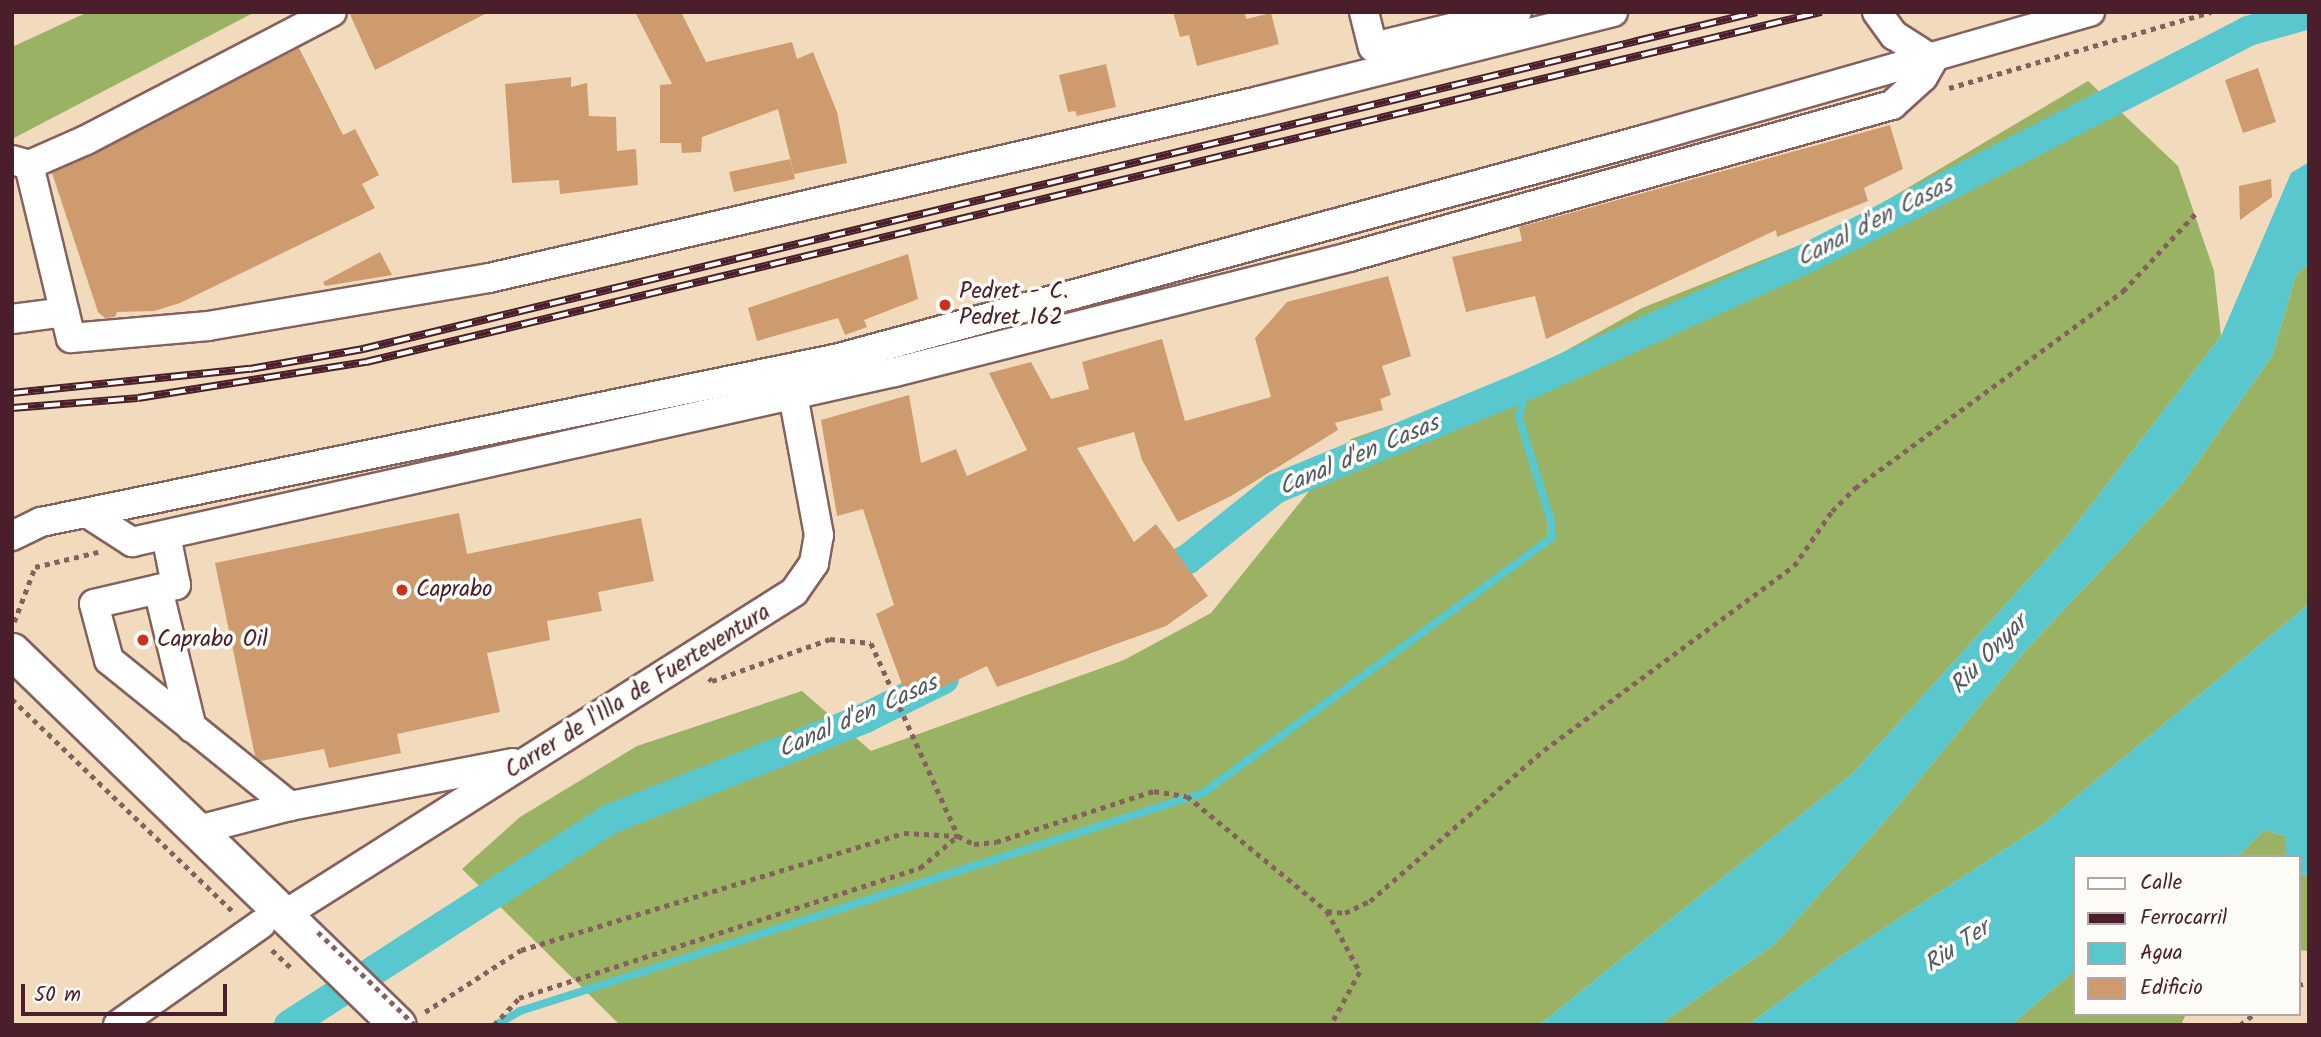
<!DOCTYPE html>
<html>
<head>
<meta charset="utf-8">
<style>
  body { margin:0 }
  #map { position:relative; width:2321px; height:1037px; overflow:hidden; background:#f2dbbc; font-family:Kalam,sans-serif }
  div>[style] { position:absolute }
  .forest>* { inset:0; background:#9ab264 }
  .water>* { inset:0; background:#59c7ce }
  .stream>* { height:8px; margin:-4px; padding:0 4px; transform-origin:4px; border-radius:4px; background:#59c7ce }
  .canal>* { height:30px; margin:-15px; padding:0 15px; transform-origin:15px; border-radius:15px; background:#59c7ce }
  .building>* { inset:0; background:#ce9b6e }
  .path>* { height:4.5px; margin-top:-2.25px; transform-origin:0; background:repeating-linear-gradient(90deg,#85615e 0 5px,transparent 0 10px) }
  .roads { filter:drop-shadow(2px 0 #85615e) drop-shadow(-2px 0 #85615e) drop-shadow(0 2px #85615e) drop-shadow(0 -2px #85615e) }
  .minor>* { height:28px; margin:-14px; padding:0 14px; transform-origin:14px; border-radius:14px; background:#fff }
  .major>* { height:35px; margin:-17.5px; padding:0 17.5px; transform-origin:17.5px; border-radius:17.5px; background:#fff }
  .rail>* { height:8px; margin-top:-4px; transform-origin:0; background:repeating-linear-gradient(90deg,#fdfcf7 0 16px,#4a1f2b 0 32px); box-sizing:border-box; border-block:2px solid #4a1f2b }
  .path-bridge>* { height:4.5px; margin-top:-2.25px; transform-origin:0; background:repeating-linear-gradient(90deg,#85615e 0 5px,transparent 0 10px) }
  .dots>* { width:19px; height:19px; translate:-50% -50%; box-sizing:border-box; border:4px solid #fdfcf7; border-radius:50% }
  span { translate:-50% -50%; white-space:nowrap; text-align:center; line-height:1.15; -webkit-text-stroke:7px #fdfcf7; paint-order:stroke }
  .poi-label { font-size:23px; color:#4a1f2b }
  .left { translate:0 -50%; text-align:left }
  .street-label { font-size:23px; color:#4a1f2b }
  .water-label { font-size:24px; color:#4f5a64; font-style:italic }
  .frame { position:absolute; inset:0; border:14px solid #4a1f2b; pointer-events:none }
  .legend { position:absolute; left:2073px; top:855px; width:228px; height:161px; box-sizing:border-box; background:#fdfcf7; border:2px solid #b5a4a5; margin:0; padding:9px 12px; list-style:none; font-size:21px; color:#4a1f2b }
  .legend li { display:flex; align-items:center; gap:14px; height:35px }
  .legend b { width:35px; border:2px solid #b5a4a5 }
  .scale { position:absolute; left:21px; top:984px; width:206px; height:32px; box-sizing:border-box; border:4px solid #4a1f2b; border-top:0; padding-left:9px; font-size:21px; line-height:24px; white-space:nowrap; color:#4a1f2b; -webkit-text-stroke:5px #fdfcf7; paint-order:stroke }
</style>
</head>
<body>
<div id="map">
  <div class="forest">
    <i style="clip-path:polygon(88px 12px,255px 12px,12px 139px,12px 47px)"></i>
    <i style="clip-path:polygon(2088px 81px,2178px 166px,2214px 271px,2221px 336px,2064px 540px,1853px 773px,1539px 1025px,620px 1025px,462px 869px,520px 817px,637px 746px,802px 691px,871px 751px,1124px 660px,1211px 613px,1351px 439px,1505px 385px,1642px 308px,1835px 231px)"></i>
    <i style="clip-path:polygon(2309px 263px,2309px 604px,2042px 825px,1840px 957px,1748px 1025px,1659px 1025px,1775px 944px,1892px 813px,2025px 651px,2182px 484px,2272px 356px,2296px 275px)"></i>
    <i style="clip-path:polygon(2264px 830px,2285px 836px,2285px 857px,2227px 857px,2241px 854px)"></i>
    <i style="clip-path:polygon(2298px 873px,2309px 877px,2309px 951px,2298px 950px)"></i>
    <i style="clip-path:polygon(2074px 971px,2074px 1014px,2186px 1014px,2181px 1025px,2011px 1025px)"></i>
  </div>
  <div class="water">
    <i style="clip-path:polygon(2309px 162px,2309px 263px,2296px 275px,2272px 356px,2182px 484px,2025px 651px,1892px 813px,1775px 944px,1659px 1025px,1539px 1025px,1853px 773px,2064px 540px,2221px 336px,2291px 173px)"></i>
    <i style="clip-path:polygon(2309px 604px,2309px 877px,2298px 873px,2298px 857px,2285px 857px,2285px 836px,2264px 830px,2241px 854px,2227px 857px,2074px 857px,2074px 971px,2011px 1025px,1748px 1025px,1840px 957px,2042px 825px)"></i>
  </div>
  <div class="stream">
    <i style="left:496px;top:1025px;width:28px;rotate:-30deg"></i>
    <i style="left:520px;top:1011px;width:717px;rotate:-17.7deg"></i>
    <i style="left:1203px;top:793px;width:431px;rotate:-36.2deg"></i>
    <i style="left:1551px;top:538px;width:17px;rotate:-90deg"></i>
    <i style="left:1551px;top:521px;width:108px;rotate:-107.3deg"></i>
    <i style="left:1519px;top:418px;width:33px;rotate:-79deg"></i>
  </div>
  <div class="canal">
    <i style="left:1148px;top:578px;width:44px;rotate:-25.4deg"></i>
    <i style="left:1188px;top:559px;width:112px;rotate:-38.8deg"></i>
    <i style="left:1275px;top:489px;width:270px;rotate:-22.4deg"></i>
    <i style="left:1525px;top:386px;width:312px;rotate:-24.4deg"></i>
    <i style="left:1809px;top:257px;width:494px;rotate:-27.2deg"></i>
    <i style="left:2248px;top:31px;width:63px;rotate:-15.6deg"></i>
    <i style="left:289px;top:1025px;width:379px;rotate:-32.7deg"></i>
    <i style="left:608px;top:820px;width:277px;rotate:-21.6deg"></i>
    <i style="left:865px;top:718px;width:88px;rotate:-26.3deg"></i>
  </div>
  <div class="building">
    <i style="clip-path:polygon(349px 12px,489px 12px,375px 70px)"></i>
    <i style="clip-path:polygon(635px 12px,681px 12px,706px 62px,792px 42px,797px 59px,813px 52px,837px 112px,847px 163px,794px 174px,778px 109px,702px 137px,701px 152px,682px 153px,681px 143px,660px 143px,660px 85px,672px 84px)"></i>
    <i style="clip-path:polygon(1173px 12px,1245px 12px,1246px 19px,1271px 13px,1279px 44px,1197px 66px,1189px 35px,1180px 37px)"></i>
    <i style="clip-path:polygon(299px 48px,343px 135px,355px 129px,379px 175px,362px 184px,375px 208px,180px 303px,154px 311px,117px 312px,115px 317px,105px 318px,98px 312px,52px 173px)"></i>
    <i style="clip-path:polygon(1106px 64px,1116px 107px,1077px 116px,1075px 111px,1068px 112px,1059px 75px)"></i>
    <i style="clip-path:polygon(2258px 68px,2276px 122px,2243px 133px,2225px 80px)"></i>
    <i style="clip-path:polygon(571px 77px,571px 87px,587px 83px,589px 116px,616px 117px,617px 151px,636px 149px,638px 185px,560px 194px,559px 180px,512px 183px,505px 84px)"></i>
    <i style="clip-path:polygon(1890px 125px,1903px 169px,1864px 188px,1868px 201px,1777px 237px,1776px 230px,1546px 339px,1535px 296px,1466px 312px,1452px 257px,1522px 241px,1519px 227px)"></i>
    <i style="clip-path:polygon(790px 159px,795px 179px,734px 192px,729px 172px)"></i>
    <i style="clip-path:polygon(2271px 179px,2272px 197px,2240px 220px,2239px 186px)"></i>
    <i style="clip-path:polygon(380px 252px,392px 275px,325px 286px,323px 282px)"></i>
    <i style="clip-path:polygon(908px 254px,918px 299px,864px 320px,867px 327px,845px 335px,838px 318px,757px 341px,748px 308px)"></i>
    <i style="clip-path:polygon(1388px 276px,1411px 356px,1382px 366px,1391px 395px,1380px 399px,1383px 410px,1335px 423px,1338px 430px,1231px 496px,1178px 522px,1142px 460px,1134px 432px,1077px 448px,1134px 542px,1156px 524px,1208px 596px,1166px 626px,997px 687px,987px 666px,909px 703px,876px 614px,894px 605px,863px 509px,837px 516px,821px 420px,909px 395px,921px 463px,956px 449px,967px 476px,1027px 450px,989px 373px,1031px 362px,1051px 399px,1089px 389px,1082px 362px,1162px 339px,1185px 421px,1271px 397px,1255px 338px,1287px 302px)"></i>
    <i style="clip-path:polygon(459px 513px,467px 554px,641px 518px,654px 581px,598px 592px,602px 611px,547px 621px,550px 640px,487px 653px,500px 712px,397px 734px,401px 753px,329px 768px,324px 749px,261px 761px,255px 756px,215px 563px)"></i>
  </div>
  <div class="path">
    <i style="left:1949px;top:88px;width:273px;rotate:-16.2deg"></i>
    <i style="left:14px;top:622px;width:59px;rotate:-69.1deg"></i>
    <i style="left:35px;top:567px;width:65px;rotate:-13.4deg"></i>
    <i style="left:709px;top:678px;width:4px;rotate:45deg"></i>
    <i style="left:712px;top:681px;width:125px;rotate:-19.6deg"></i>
    <i style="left:830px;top:639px;width:41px;rotate:5.6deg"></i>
    <i style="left:871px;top:643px;width:212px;rotate:65.7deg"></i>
    <i style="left:958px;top:836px;width:18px;rotate:27deg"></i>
    <i style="left:974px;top:844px;width:22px;rotate:-5deg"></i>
    <i style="left:996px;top:842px;width:166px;rotate:-17.9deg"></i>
    <i style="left:1154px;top:791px;width:33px;rotate:9deg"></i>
    <i style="left:1187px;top:796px;width:181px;rotate:39.4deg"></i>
    <i style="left:1327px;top:911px;width:69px;rotate:61.6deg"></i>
    <i style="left:1360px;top:972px;width:60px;rotate:118.7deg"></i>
    <i style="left:12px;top:699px;width:307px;rotate:43.9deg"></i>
    <i style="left:1327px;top:911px;width:18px;rotate:6deg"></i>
    <i style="left:1345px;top:913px;width:28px;rotate:-26deg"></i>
    <i style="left:1370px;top:901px;width:230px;rotate:-41deg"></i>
    <i style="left:1544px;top:750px;width:310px;rotate:-36.4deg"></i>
    <i style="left:1794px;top:566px;width:67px;rotate:-55.4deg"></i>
    <i style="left:1832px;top:511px;width:33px;rotate:-45deg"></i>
    <i style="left:1855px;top:488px;width:333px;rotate:-36.3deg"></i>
    <i style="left:2123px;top:291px;width:107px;rotate:-46.9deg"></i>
    <i style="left:272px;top:950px;width:26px;rotate:43deg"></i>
    <i style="left:2298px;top:985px;width:11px;rotate:-15deg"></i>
    <i style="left:425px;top:1012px;width:114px;rotate:-32.9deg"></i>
    <i style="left:521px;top:950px;width:400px;rotate:-17deg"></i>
    <i style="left:904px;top:833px;width:54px;rotate:3.2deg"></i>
    <i style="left:494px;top:1025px;width:37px;rotate:-47deg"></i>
    <i style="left:519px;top:998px;width:422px;rotate:-18deg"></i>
    <i style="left:920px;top:868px;width:45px;rotate:-40.5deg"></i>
    <i style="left:2240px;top:1025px;width:18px;rotate:-38deg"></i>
  </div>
  <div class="roads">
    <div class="minor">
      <i style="left:1364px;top:12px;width:36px;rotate:76deg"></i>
      <i style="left:1373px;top:47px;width:148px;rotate:-13.7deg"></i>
      <i style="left:1877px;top:12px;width:29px;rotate:54deg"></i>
      <i style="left:1894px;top:35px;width:46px;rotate:32.7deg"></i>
      <i style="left:12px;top:160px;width:18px;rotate:16deg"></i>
      <i style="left:29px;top:165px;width:62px;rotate:-23.7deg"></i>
      <i style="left:86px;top:140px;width:277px;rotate:-27.5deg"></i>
      <i style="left:29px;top:165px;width:178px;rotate:76.4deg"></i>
      <i style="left:71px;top:338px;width:138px;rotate:-5deg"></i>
      <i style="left:208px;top:326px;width:285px;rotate:-9.7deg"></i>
      <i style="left:489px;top:278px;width:790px;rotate:-12.95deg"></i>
      <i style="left:1259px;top:101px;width:365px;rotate:-14.1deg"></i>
      <i style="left:12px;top:319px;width:53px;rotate:-7.5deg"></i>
      <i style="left:87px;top:513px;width:54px;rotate:32.8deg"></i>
      <i style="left:132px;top:542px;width:782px;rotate:-12.56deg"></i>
      <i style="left:895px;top:372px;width:468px;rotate:-14.2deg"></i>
      <i style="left:1349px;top:257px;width:564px;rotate:-15.64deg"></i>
      <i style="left:1892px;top:105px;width:42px;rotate:-42.1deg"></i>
      <i style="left:1923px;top:77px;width:20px;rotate:-60deg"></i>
      <i style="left:166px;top:535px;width:51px;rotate:78.7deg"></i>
      <i style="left:176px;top:585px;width:84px;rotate:167deg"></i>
      <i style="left:94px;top:604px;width:58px;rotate:75deg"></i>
      <i style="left:109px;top:660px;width:233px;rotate:38.9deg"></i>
      <i style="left:12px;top:536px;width:32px;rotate:-26deg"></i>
      <i style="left:41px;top:522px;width:815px;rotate:-11.61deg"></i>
      <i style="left:839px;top:358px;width:836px;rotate:-15.18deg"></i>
      <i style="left:1646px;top:139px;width:462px;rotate:-16deg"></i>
      <i style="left:158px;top:589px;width:143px;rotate:76.3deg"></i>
      <i style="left:198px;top:830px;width:95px;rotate:-14.6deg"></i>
      <i style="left:290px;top:806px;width:227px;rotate:-10.9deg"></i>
      <i style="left:284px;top:915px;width:604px;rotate:-32.35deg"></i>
      <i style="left:794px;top:592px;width:35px;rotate:-55deg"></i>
      <i style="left:814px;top:563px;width:28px;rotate:-80deg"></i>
      <i style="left:819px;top:535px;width:159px;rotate:-100.5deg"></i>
      <i style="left:118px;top:1025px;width:175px;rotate:-35.2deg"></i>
    </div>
    <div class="major">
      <i style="left:12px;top:651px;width:537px;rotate:44.1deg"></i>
    </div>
  </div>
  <div class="rail">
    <i style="left:12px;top:393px;width:239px;rotate:-5.8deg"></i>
    <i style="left:250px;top:369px;width:115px;rotate:-10deg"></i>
    <i style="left:363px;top:349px;width:1434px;rotate:-13.59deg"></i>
    <i style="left:12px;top:408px;width:126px;rotate:-4.5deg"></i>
    <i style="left:138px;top:398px;width:231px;rotate:-9deg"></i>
    <i style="left:366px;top:362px;width:1497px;rotate:-13.53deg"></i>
  </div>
  <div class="path-bridge">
    <i style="left:318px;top:932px;width:134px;rotate:43.8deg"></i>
  </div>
  <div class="dots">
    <i style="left:945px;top:305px;background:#c8321e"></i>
    <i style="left:402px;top:590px;background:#c8321e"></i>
    <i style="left:143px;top:640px;background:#c8321e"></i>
  </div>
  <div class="poi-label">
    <span class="left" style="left:959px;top:305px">Pedret - C.<br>Pedret 162</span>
    <span class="left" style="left:416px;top:590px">Caprabo</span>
    <span class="left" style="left:157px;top:640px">Caprabo Oil</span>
  </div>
  <div class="street-label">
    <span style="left:638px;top:692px;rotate:-32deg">Carrer de l'Illa de Fuerteventura</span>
  </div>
  <div class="water-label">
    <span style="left:1875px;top:222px;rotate:-27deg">Canal d'en Casas</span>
    <span style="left:1359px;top:456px;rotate:-23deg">Canal d'en Casas</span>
    <span style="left:1989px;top:655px;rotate:-46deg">Riu Onyar</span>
    <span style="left:858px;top:717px;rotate:-24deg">Canal d'en Casas</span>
    <span style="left:1957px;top:947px;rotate:-34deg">Riu Ter</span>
  </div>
  <div class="frame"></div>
  <ul class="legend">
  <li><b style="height:9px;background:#fff"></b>Calle</li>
  <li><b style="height:9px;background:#4a1f2b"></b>Ferrocarril</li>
  <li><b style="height:19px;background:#59c7ce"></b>Agua</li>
  <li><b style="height:19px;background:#ce9b6e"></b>Edificio</li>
  </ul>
  <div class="scale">50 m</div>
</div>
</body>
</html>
